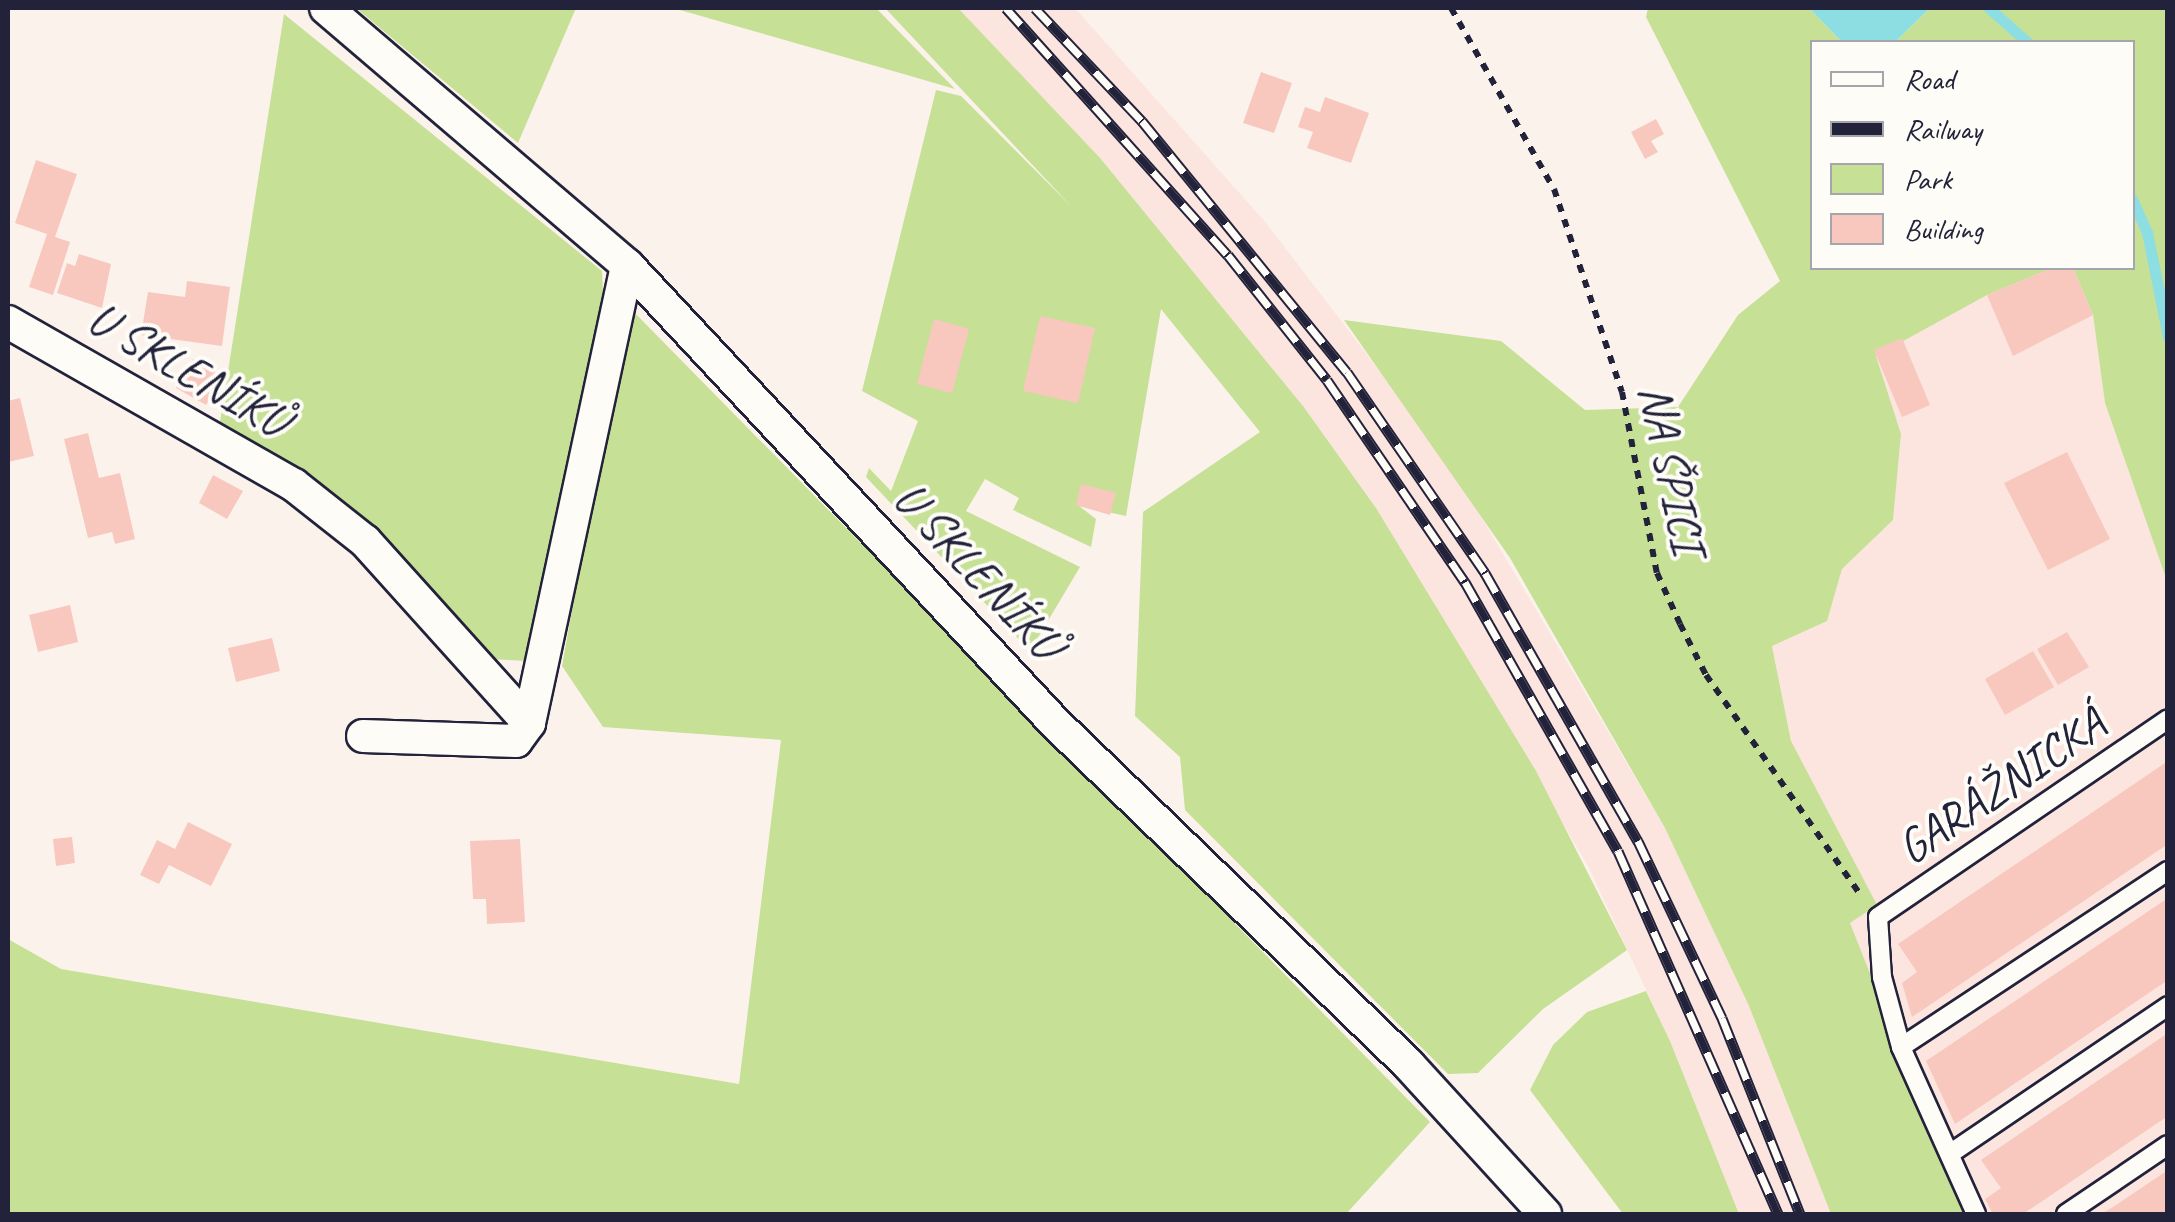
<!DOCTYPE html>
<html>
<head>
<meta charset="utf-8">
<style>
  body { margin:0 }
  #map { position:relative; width:2175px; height:1222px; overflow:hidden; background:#fcf2ec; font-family:Caveat,sans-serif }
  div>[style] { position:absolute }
  .built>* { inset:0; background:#fbe5de }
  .green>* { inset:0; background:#c6e096 }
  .water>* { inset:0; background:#8cdee3 }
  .stream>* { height:11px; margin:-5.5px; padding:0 5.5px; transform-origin:5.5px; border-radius:5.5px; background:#8cdee3 }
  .building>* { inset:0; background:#f8c8be }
  .path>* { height:6px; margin-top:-3px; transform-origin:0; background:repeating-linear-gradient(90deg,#22223b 0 8px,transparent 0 16px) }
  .roads { filter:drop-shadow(2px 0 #22223b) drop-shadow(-2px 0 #22223b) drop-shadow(0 2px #22223b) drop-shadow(0 -2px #22223b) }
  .lane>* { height:18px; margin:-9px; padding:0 9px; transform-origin:9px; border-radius:9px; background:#fdfcf7 }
  .street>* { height:32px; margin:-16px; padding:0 16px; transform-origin:16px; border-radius:16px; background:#fdfcf7 }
  .rail>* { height:11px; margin-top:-5.5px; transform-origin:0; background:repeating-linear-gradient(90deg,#fdfcf7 0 22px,#22223b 0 44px); box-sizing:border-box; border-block:2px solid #22223b }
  span { translate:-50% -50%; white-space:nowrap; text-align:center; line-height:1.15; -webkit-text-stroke:8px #fdfcf7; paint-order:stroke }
  .street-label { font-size:48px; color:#22223b }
  .frame { position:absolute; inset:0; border:10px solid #22223b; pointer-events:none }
  .legend { position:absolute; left:1810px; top:40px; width:325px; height:230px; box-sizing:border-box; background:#fdfcf7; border:2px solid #a5a5ac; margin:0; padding:12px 18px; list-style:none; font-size:30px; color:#22223b }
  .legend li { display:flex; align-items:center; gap:20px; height:50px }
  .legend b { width:50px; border:2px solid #a5a5ac }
</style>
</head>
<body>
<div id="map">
  <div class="built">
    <i style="clip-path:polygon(958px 8px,1075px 8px,1267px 224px,1447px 459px,1665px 828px,1749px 1006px,1831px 1214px,1739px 1214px,1670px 1041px,1588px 866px,1376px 508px,1303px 406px,1099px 158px)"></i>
    <i style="clip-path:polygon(2052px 268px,2073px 268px,2093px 315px,2105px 403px,2167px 581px,2167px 1214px,1965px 1214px,1849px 923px,1791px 741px,1772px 645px,1827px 621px,1842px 569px,1893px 520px,1901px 434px,1876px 356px,1987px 295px)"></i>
  </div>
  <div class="green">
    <i style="clip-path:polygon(356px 8px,576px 8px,518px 143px)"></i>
    <i style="clip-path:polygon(673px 8px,876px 8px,955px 89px,907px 75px)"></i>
    <i style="clip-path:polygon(885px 8px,958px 8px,1100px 158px,1303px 406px,1376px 508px,1536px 771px,1627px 950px,1543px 1009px,1478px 1073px,1448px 1074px,1185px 810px,1180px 757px,1135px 716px,1143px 512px,1260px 432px,1161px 309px,1126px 516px,1079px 506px,1096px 519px,1091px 547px,1013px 510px,1019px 498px,985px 479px,966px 511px,1080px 567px,1030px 651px,866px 477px,869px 468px,891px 491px,918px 421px,862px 391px,936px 90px,961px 96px,1072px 207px)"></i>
    <i style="clip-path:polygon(1648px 8px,1809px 8px,1842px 42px,1812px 42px,1812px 268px,2052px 268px,1987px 295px,1876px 356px,1901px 434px,1893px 520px,1842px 569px,1827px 621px,1772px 646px,1791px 741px,1877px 905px,1850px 923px,1965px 1214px,1831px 1214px,1749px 1006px,1665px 828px,1510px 558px,1344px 320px,1501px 341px,1585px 410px,1678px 407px,1738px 315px,1780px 281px,1646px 17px)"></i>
    <i style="clip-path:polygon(1930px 8px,2167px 8px,2167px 581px,2105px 403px,2093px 315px,2073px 268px,2132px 268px,2132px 42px,1895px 42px)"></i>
    <i style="clip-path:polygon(284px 14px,602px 271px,603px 295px,547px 629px,527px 661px,489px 659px,219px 429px)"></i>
    <i style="clip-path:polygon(627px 305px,1430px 1122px,1346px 1214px,8px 1214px,8px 939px,61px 969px,739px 1084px,781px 740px,603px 727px,562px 666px)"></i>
    <i style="clip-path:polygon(1646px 991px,1670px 1041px,1739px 1214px,1623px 1214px,1530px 1090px,1553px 1045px,1587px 1012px)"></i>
  </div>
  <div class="water">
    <i style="clip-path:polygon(1809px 8px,1930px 8px,1895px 42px,1842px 42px)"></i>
  </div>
  <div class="stream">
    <i style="left:1989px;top:8px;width:51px;rotate:41.8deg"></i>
    <i style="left:2132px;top:199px;width:36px;rotate:66deg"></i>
    <i style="left:2147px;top:232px;width:107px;rotate:78.7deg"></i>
  </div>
  <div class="building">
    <i style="clip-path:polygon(1261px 72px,1292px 83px,1274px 133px,1243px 123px)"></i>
    <i style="clip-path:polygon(1325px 97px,1369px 113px,1351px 163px,1307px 148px,1313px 132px,1298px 127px,1305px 107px,1320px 112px)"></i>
    <i style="clip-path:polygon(1656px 119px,1664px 134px,1651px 141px,1658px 152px,1645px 159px,1631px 132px)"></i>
    <i style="clip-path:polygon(36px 160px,77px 174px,55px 237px,70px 242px,53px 295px,29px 287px,47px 234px,15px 223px)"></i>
    <i style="clip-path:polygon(79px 254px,111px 264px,102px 308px,57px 293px,67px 263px,75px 266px)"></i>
    <i style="clip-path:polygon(2052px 268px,2073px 268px,2093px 315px,2013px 356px,1987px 295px)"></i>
    <i style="clip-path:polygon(187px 281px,230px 287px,222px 346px,141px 335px,148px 292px,185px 297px)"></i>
    <i style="clip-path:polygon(1040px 316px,1095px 328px,1078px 403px,1023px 391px)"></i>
    <i style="clip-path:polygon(934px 319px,969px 329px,952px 393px,917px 384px)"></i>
    <i style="clip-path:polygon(1902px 338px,1930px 405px,1902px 417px,1874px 350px)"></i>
    <i style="clip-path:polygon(193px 359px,223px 376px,206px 405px,176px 388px)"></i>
    <i style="clip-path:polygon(20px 398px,34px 456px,8px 462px,8px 401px)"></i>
    <i style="clip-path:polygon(88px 433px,99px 478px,120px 473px,135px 539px,115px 544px,112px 532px,88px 538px,64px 439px)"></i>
    <i style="clip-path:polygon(2067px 452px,2110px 539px,2048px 570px,2004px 483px)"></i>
    <i style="clip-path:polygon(213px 475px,243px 491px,227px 519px,199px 503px)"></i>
    <i style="clip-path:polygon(1081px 484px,1116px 493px,1110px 515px,1076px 505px)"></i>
    <i style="clip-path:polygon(70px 605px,78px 642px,38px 652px,29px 615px)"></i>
    <i style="clip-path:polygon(2067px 632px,2089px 667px,2058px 685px,2037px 649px)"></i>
    <i style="clip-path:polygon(272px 638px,280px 671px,236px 682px,228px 648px)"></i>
    <i style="clip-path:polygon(2033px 651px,2054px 687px,2005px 715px,1985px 679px)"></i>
    <i style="clip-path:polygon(2168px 761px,2168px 844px,1912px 1017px,1902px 983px,1917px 972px,1898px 944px)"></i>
    <i style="clip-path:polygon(188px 822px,232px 844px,211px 886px,169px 865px,159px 884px,140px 875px,157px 840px,175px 849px)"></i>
    <i style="clip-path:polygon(72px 837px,75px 863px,56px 866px,53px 839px)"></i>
    <i style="clip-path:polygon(520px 839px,525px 922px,487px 924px,486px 899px,473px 899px,470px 841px)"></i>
    <i style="clip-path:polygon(2168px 898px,2168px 980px,1955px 1124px,1926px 1061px)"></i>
    <i style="clip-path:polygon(2168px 1033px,2168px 1116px,2023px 1214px,1993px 1214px,1985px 1199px,2001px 1188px,1981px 1160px)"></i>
    <i style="clip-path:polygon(2168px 1170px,2168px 1214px,2101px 1214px,2113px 1207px)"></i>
  </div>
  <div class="path">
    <i style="left:1451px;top:8px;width:208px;rotate:60.4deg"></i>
    <i style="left:1554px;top:189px;width:214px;rotate:71.5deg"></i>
    <i style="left:1622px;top:392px;width:184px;rotate:79.1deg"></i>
    <i style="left:1657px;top:573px;width:56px;rotate:65.7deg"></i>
    <i style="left:1680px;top:624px;width:57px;rotate:63deg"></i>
    <i style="left:1706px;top:675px;width:271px;rotate:54.9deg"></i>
  </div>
  <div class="roads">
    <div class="lane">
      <i style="left:1901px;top:1047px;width:320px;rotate:-33.4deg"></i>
      <i style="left:1951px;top:1153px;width:262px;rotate:-34.1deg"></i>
      <i style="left:1976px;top:1214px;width:183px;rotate:-114.2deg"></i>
      <i style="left:1901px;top:1047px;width:73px;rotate:-105.2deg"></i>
      <i style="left:1882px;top:977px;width:60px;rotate:-93.8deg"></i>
      <i style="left:1878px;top:917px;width:351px;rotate:-34.3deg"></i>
      <i style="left:2066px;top:1214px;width:123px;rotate:-34.1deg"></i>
    </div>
    <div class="street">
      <i style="left:326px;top:8px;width:396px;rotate:40.5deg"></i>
      <i style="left:627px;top:265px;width:627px;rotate:46.94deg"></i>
      <i style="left:1055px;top:723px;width:492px;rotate:44deg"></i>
      <i style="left:1409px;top:1065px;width:202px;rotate:47.6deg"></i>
      <i style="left:8px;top:322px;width:329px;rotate:29.7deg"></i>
      <i style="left:294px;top:485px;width:90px;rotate:38.3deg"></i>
      <i style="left:365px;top:541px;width:245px;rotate:48deg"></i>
      <i style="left:529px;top:723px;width:22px;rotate:126deg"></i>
      <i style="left:516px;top:741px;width:153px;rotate:-178.1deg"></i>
      <i style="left:529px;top:723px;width:468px;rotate:-77.9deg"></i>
    </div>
  </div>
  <div class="rail">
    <i style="left:1006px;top:8px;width:332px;rotate:48.1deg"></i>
    <i style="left:1228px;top:255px;width:159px;rotate:51.6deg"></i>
    <i style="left:1327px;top:380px;width:245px;rotate:55.7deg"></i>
    <i style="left:1465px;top:582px;width:309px;rotate:60.4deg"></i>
    <i style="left:1618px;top:851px;width:397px;rotate:66.2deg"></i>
    <i style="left:1035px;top:8px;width:156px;rotate:46.6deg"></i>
    <i style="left:1142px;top:121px;width:324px;rotate:50.8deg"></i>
    <i style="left:1347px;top:372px;width:244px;rotate:55.5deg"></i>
    <i style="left:1485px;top:573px;width:309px;rotate:60.3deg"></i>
    <i style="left:1638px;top:841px;width:196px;rotate:64.6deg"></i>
    <i style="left:1722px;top:1018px;width:211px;rotate:68.3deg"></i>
  </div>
  <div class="street-label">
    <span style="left:188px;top:369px;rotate:30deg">U SKLENÍKŮ</span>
    <span style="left:1672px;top:469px;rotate:78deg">NA ŠPICI</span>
    <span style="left:978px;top:570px;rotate:47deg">U SKLENÍKŮ</span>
    <span style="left:2001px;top:786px;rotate:-34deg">GARÁŽNICKÁ</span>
  </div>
  <div class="frame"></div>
  <ul class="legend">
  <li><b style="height:12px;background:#fdfcf7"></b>Road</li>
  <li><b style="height:12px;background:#22223b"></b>Railway</li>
  <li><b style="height:28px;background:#c6e096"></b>Park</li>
  <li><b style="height:28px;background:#f8c8be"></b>Building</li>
  </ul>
</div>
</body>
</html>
